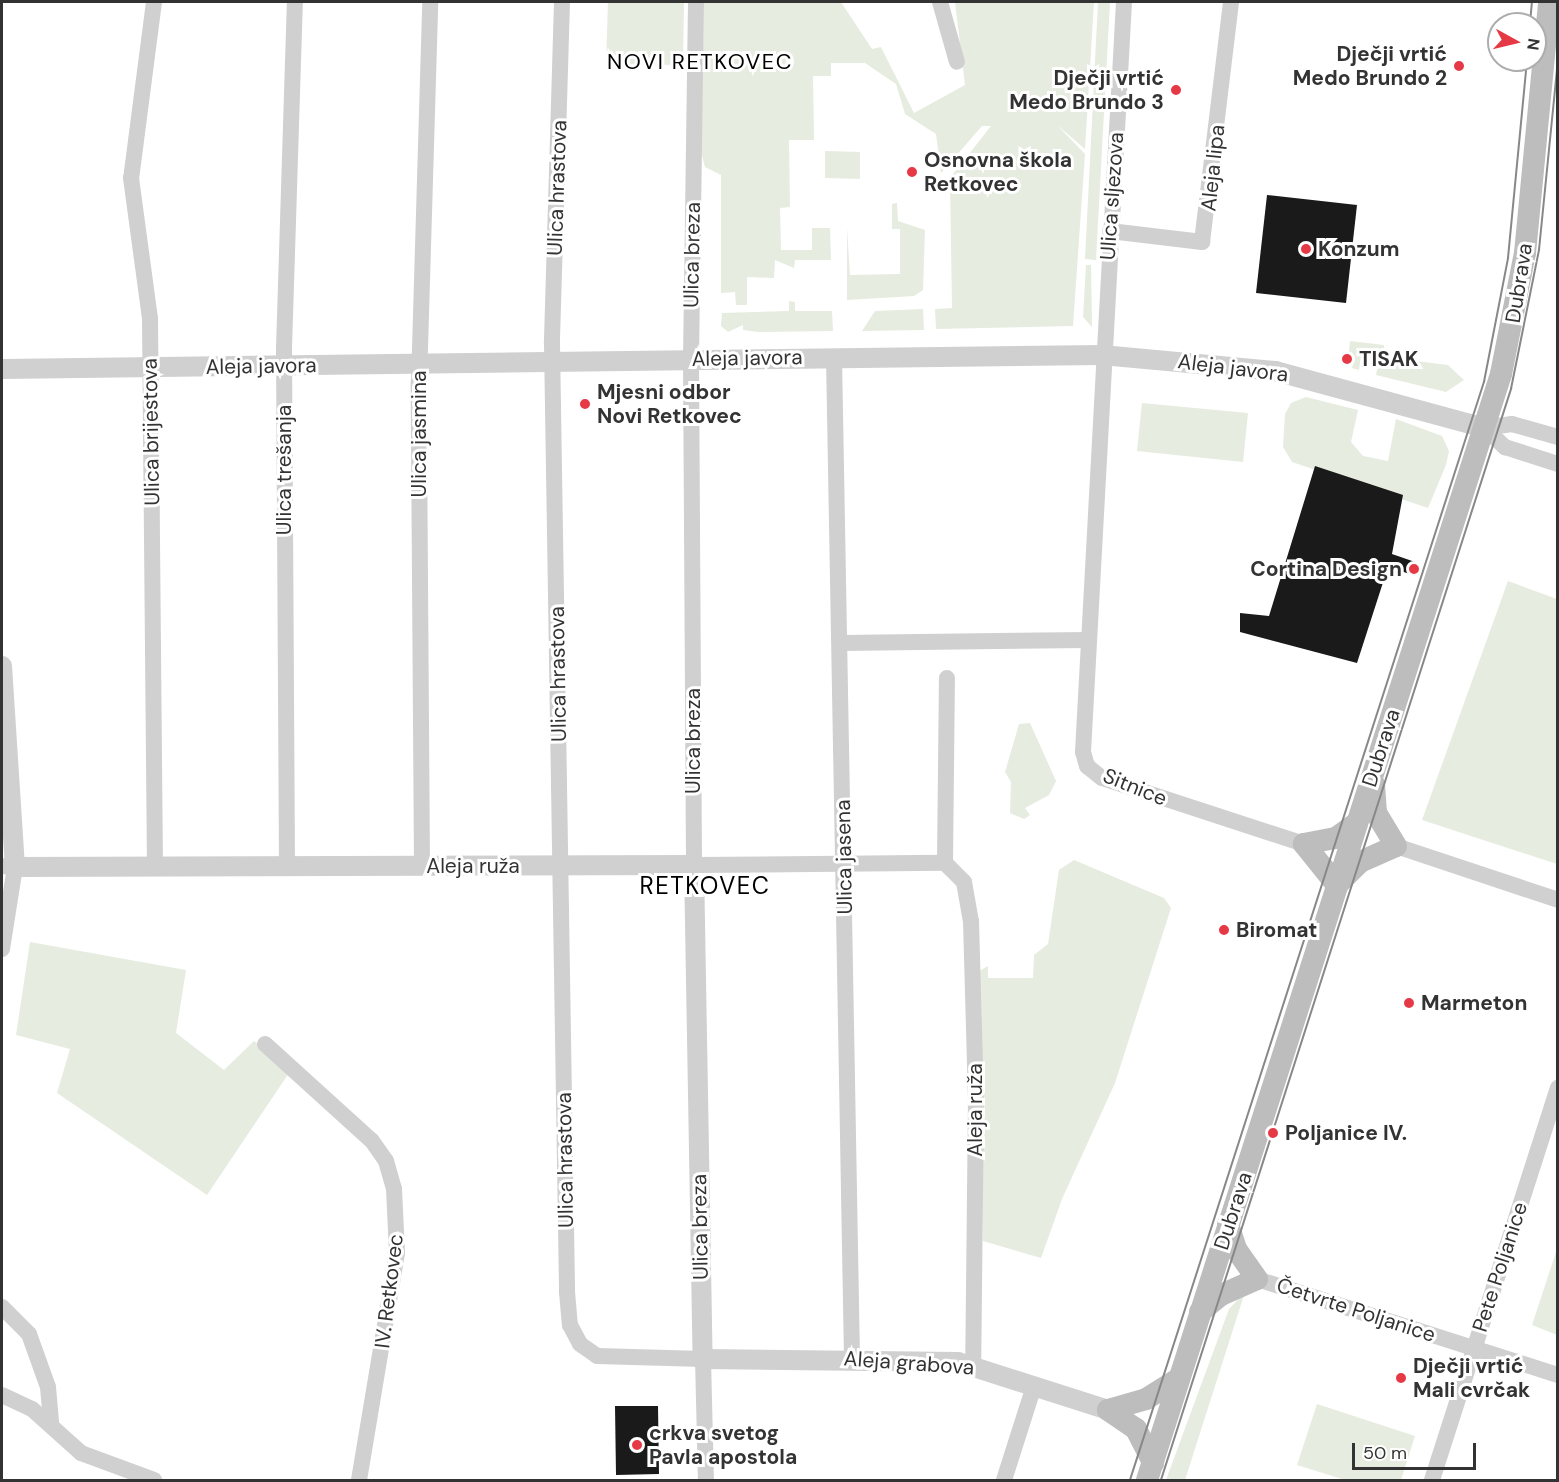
<!DOCTYPE html>
<html>
<head>
<meta charset="utf-8">
<style>
  body { margin:0 }
  #map { position:relative; width:1559px; height:1482px; overflow:hidden; background:#fff; font-family:"DM Sans",sans-serif }
  div>[style] { position:absolute }
  .green>* { inset:0; background:#e6ecdf }
  .building>* { inset:0; background:#1a1a1a }
  .minor>* { height:16px; margin:-8px; padding:0 8px; transform-origin:8px; border-radius:8px; background:#d0d0d0 }
  .tertiary>* { height:20px; margin:-10px; padding:0 10px; transform-origin:10px; border-radius:10px; background:#d0d0d0 }
  .secondary>* { height:22px; margin:-11px; padding:0 11px; transform-origin:11px; border-radius:11px; background:#bdbdbd }
  .tram>* { height:1.5px; margin:-0.75px; padding:0 0.75px; transform-origin:0.75px; border-radius:0.75px; background:#888 }
  .dots>* { width:16px; height:16px; translate:-50% -50%; box-sizing:border-box; border:3px solid #fff; border-radius:50% }
  span { translate:-50% -50%; white-space:nowrap; text-align:center; line-height:1.15; -webkit-text-stroke:6px #fff; paint-order:stroke }
  .poi-label { font-size:21px; color:#333; font-weight:700 }
  .right { translate:-100% -50%; text-align:right }
  .left { translate:0 -50%; text-align:left }
  .street-label { font-size:21px; color:#333 }
  .neighbourhood-label { font-size:22px; color:#000; letter-spacing:1.5px }
  .quarter-label { font-size:24px; color:#000; letter-spacing:1.5px }
  .frame { position:absolute; inset:0; border:3px solid #333; pointer-events:none }
  .north { position:absolute; left:1487px; top:12px; width:60px; height:60px; box-sizing:border-box; background:#fff; border:2px solid #adadad; border-radius:50%; rotate:98deg; font-size:16px; font-weight:700; line-height:24px; text-align:center; color:#333 }
  .north::after { content:''; display:block; margin:auto; width:21px; height:27px; background:#e63946; clip-path:polygon(50% 0,100% 100%,50% 72%,0 100%) }
  .scale { position:absolute; left:1352px; top:1443px; width:124px; height:27px; box-sizing:border-box; border:3px solid #333; border-top:0; padding-left:8px; font-size:18px; line-height:21px; white-space:nowrap; color:#333; -webkit-text-stroke:4px #fff; paint-order:stroke }
</style>
</head>
<body>
<div id="map">
  <div class="green">
    <i style="clip-path:polygon(608px 2px,684px 2px,683px 65px,606px 64px)"></i>
    <i style="clip-path:polygon(704px 2px,841px 2px,872px 49px,881px 47px,914px 113px,965px 85px,955px 2px,1094px 2px,1085px 149px,1057px 125px,1085px 154px,1073px 326px,936px 329px,935px 309px,952px 308px,950px 178px,991px 126px,982px 126px,941px 173px,936px 134px,905px 114px,896px 84px,865px 63px,831px 63px,831px 76px,813px 76px,814px 140px,789px 140px,790px 207px,780px 208px,781px 250px,812px 250px,812px 228px,830px 228px,831px 260px,795px 260px,794px 268px,775px 260px,774px 278px,747px 277px,747px 305px,736px 305px,735px 292px,721px 293px,721px 175px,705px 167px,701px 152px)"></i>
    <i style="clip-path:polygon(1098px 2px,1110px 2px,1096px 260px,1085px 259px)"></i>
    <i style="clip-path:polygon(825px 151px,860px 152px,860px 179px,825px 178px)"></i>
    <i style="clip-path:polygon(897px 203px,898px 221px,925px 230px,923px 290px,914px 296px,847px 300px,847px 228px,850px 275px,900px 274px,900px 229px,892px 229px,892px 204px)"></i>
    <i style="clip-path:polygon(1086px 265px,1091px 265px,1092px 327px,1083px 317px)"></i>
    <i style="clip-path:polygon(789px 301px,795px 302px,795px 311px,832px 311px,833px 331px,758px 332px,743px 330px,743px 325px,728px 332px,721px 326px,722px 313px,789px 311px)"></i>
    <i style="clip-path:polygon(923px 309px,924px 330px,862px 331px,875px 311px)"></i>
    <i style="clip-path:polygon(1350px 341px,1384px 345px,1383px 357px,1448px 365px,1464px 380px,1446px 392px,1376px 375px,1379px 360px,1361px 355px,1359px 370px,1352px 368px,1355px 358px,1341px 354px,1349px 351px)"></i>
    <i style="clip-path:polygon(1306px 397px,1358px 410px,1351px 442px,1363px 456px,1388px 461px,1396px 419px,1442px 436px,1449px 451px,1446px 465px,1428px 508px,1292px 462px,1283px 447px,1285px 414px,1291px 403px)"></i>
    <i style="clip-path:polygon(1142px 403px,1248px 413px,1243px 462px,1137px 451px)"></i>
    <i style="clip-path:polygon(1508px 581px,1557px 599px,1557px 864px,1422px 820px)"></i>
    <i style="clip-path:polygon(1030px 723px,1056px 781px,1049px 795px,1025px 808px,1030px 815px,1024px 819px,1010px 813px,1011px 782px,1005px 772px,1019px 724px)"></i>
    <i style="clip-path:polygon(1074px 860px,1164px 898px,1171px 908px,1115px 1083px,1062px 1199px,1041px 1258px,983px 1241px,981px 990px,976px 973px,988px 966px,988px 978px,1033px 978px,1034px 955px,1048px 944px,1059px 870px)"></i>
    <i style="clip-path:polygon(30px 942px,186px 970px,176px 1033px,224px 1070px,254px 1041px,291px 1070px,207px 1195px,57px 1093px,70px 1049px,16px 1035px)"></i>
    <i style="clip-path:polygon(1557px 1249px,1557px 1335px,1532px 1325px)"></i>
    <i style="clip-path:polygon(1245px 1292px,1185px 1480px,1166px 1480px,1229px 1309px)"></i>
    <i style="clip-path:polygon(1317px 1404px,1415px 1436px,1401px 1480px,1345px 1480px,1297px 1465px)"></i>
  </div>
  <div class="building">
    <i style="clip-path:polygon(1267px 195px,1357px 205px,1346px 303px,1256px 293px)"></i>
    <i style="clip-path:polygon(1315px 466px,1403px 495px,1392px 554px,1418px 563px,1413px 575px,1388px 567px,1357px 663px,1240px 632px,1240px 613px,1269px 616px)"></i>
    <i style="clip-path:polygon(615px 1406px,658px 1406px,659px 1474px,616px 1475px)"></i>
  </div>
  <div class="minor">
    <i style="left:154px;top:2px;width:177px;rotate:97.4deg"></i>
    <i style="left:131px;top:178px;width:142px;rotate:82.3deg"></i>
    <i style="left:150px;top:319px;width:547px;rotate:89.48deg"></i>
    <i style="left:562px;top:2px;width:342px;rotate:91.7deg"></i>
    <i style="left:552px;top:344px;width:948px;rotate:89.09deg"></i>
    <i style="left:567px;top:1292px;width:33px;rotate:85deg"></i>
    <i style="left:570px;top:1325px;width:21px;rotate:62deg"></i>
    <i style="left:580px;top:1344px;width:21px;rotate:35deg"></i>
    <i style="left:597px;top:1356px;width:106px;rotate:1.6deg"></i>
    <i style="left:703px;top:1359px;width:121px;rotate:88.6deg"></i>
    <i style="left:696px;top:2px;width:357px;rotate:90.8deg"></i>
    <i style="left:691px;top:359px;width:506px;rotate:89.66deg"></i>
    <i style="left:694px;top:865px;width:251px;rotate:-0.5deg"></i>
    <i style="left:945px;top:863px;width:27px;rotate:45deg"></i>
    <i style="left:964px;top:882px;width:40px;rotate:80deg"></i>
    <i style="left:971px;top:921px;width:177px;rotate:88.4deg"></i>
    <i style="left:976px;top:1098px;width:267px;rotate:90.6deg"></i>
    <i style="left:940px;top:2px;width:62px;rotate:74.2deg"></i>
    <i style="left:1124px;top:2px;width:751px;rotate:93.13deg"></i>
    <i style="left:1083px;top:752px;width:15px;rotate:74deg"></i>
    <i style="left:1087px;top:766px;width:19px;rotate:39deg"></i>
    <i style="left:1102px;top:778px;width:213px;rotate:18.1deg"></i>
    <i style="left:1110px;top:231px;width:93px;rotate:6.8deg"></i>
    <i style="left:1202px;top:242px;width:242px;rotate:-83.1deg"></i>
    <i style="left:834px;top:357px;width:1000px;rotate:88.97deg"></i>
    <i style="left:1558px;top:437px;width:48px;rotate:-164.2deg"></i>
    <i style="left:1512px;top:424px;width:27px;rotate:172deg"></i>
    <i style="left:1485px;top:428px;width:28px;rotate:44deg"></i>
    <i style="left:1505px;top:447px;width:56px;rotate:17.8deg"></i>
    <i style="left:841px;top:643px;width:247px;rotate:-0.7deg"></i>
    <i style="left:1396px;top:846px;width:171px;rotate:18.4deg"></i>
    <i style="left:945px;top:863px;width:185px;rotate:-89.4deg"></i>
    <i style="left:2px;top:866px;width:13px;rotate:4deg"></i>
    <i style="left:15px;top:867px;width:83px;rotate:99deg"></i>
    <i style="left:287px;top:866px;width:518px;rotate:-90.33deg"></i>
    <i style="left:284px;top:348px;width:346px;rotate:-88.2deg"></i>
    <i style="left:422px;top:866px;width:484px;rotate:-90.4deg"></i>
    <i style="left:419px;top:382px;width:380px;rotate:-88.3deg"></i>
    <i style="left:265px;top:1044px;width:144px;rotate:42.2deg"></i>
    <i style="left:372px;top:1141px;width:24px;rotate:55deg"></i>
    <i style="left:386px;top:1161px;width:29px;rotate:74deg"></i>
    <i style="left:394px;top:1189px;width:64px;rotate:87.3deg"></i>
    <i style="left:397px;top:1253px;width:230px;rotate:99.5deg"></i>
    <i style="left:1257px;top:1279px;width:316px;rotate:17.7deg"></i>
    <i style="left:2px;top:1307px;width:38px;rotate:45deg"></i>
    <i style="left:29px;top:1334px;width:56px;rotate:70.3deg"></i>
    <i style="left:48px;top:1387px;width:36px;rotate:85deg"></i>
    <i style="left:2px;top:1395px;width:33px;rotate:25deg"></i>
    <i style="left:32px;top:1409px;width:66px;rotate:41.9deg"></i>
    <i style="left:81px;top:1453px;width:78px;rotate:20.3deg"></i>
    <i style="left:1004px;top:1480px;width:99px;rotate:-72.3deg"></i>
    <i style="left:1432px;top:1480px;width:412px;rotate:-72.2deg"></i>
  </div>
  <div class="tertiary">
    <i style="left:2px;top:369px;width:1100px;rotate:-0.73deg"></i>
    <i style="left:1102px;top:355px;width:174px;rotate:5.3deg"></i>
    <i style="left:1275px;top:371px;width:218px;rotate:15.2deg"></i>
    <i style="left:2px;top:666px;width:201px;rotate:86.3deg"></i>
    <i style="left:15px;top:867px;width:679px;rotate:-0.17deg"></i>
    <i style="left:694px;top:865px;width:494px;rotate:89deg"></i>
    <i style="left:703px;top:1359px;width:255px;rotate:0.7deg"></i>
    <i style="left:958px;top:1362px;width:157px;rotate:17.7deg"></i>
  </div>
  <div class="secondary">
    <i style="left:1304px;top:844px;width:33px;rotate:-11deg"></i>
    <i style="left:1336px;top:838px;width:26px;rotate:-36deg"></i>
    <i style="left:1304px;top:844px;width:53px;rotate:51.2deg"></i>
    <i style="left:1341px;top:881px;width:27px;rotate:-45deg"></i>
    <i style="left:1360px;top:862px;width:39px;rotate:-24deg"></i>
    <i style="left:1396px;top:846px;width:39px;rotate:-121deg"></i>
    <i style="left:1376px;top:813px;width:29px;rotate:-94deg"></i>
    <i style="left:1200px;top:1312px;width:27px;rotate:-39deg"></i>
    <i style="left:1221px;top:1295px;width:39px;rotate:-24deg"></i>
    <i style="left:1257px;top:1279px;width:37px;rotate:-125deg"></i>
    <i style="left:1236px;top:1249px;width:26px;rotate:-108deg"></i>
    <i style="left:1108px;top:1410px;width:40px;rotate:-16deg"></i>
    <i style="left:1146px;top:1399px;width:39px;rotate:-32deg"></i>
    <i style="left:1108px;top:1410px;width:34px;rotate:34deg"></i>
    <i style="left:1136px;top:1429px;width:38px;rotate:63deg"></i>
    <i style="left:1147px;top:1480px;width:1161px;rotate:-72.25deg"></i>
    <i style="left:1501px;top:374px;width:123px;rotate:-78.8deg"></i>
    <i style="left:1525px;top:253px;width:252px;rotate:-84.5deg"></i>
  </div>
  <div class="tram">
    <i style="left:1530px;top:24px;width:22px;rotate:-85deg"></i>
    <i style="left:1130px;top:1480px;width:1154px;rotate:-72.13deg"></i>
    <i style="left:1484px;top:382px;width:126px;rotate:-79deg"></i>
    <i style="left:1508px;top:258px;width:199px;rotate:-84.5deg"></i>
    <i style="left:1161px;top:1480px;width:1146px;rotate:-72.21deg"></i>
    <i style="left:1511px;top:389px;width:142px;rotate:-78.6deg"></i>
    <i style="left:1539px;top:250px;width:193px;rotate:-84.3deg"></i>
  </div>
  <div class="dots">
    <i style="left:1459px;top:66px;background:#e63946"></i>
    <i style="left:1176px;top:90px;background:#e63946"></i>
    <i style="left:912px;top:172px;background:#e63946"></i>
    <i style="left:1306px;top:249px;background:#e63946"></i>
    <i style="left:1347px;top:359px;background:#e63946"></i>
    <i style="left:585px;top:404px;background:#e63946"></i>
    <i style="left:1414px;top:569px;background:#e63946"></i>
    <i style="left:1224px;top:930px;background:#e63946"></i>
    <i style="left:1409px;top:1003px;background:#e63946"></i>
    <i style="left:1273px;top:1133px;background:#e63946"></i>
    <i style="left:1401px;top:1378px;background:#e63946"></i>
    <i style="left:637px;top:1445px;background:#e63946"></i>
  </div>
  <div class="poi-label">
    <span class="right" style="left:1447px;top:66px">Dječji vrtić<br>Medo Brundo 2</span>
    <span class="right" style="left:1164px;top:90px">Dječji vrtić<br>Medo Brundo 3</span>
    <span class="left" style="left:924px;top:172px">Osnovna škola<br>Retkovec</span>
    <span class="left" style="left:1318px;top:249px">Konzum</span>
    <span class="left" style="left:1359px;top:359px">TISAK</span>
    <span class="left" style="left:597px;top:404px">Mjesni odbor<br>Novi Retkovec</span>
    <span class="right" style="left:1402px;top:569px">Cortina Design</span>
    <span class="left" style="left:1236px;top:930px">Biromat</span>
    <span class="left" style="left:1421px;top:1003px">Marmeton</span>
    <span class="left" style="left:1285px;top:1133px">Poljanice IV.</span>
    <span class="left" style="left:1413px;top:1378px">Dječji vrtić<br>Mali cvrčak</span>
    <span class="left" style="left:649px;top:1445px">crkva svetog<br>Pavla apostola</span>
  </div>
  <div class="street-label">
    <span style="left:1213px;top:168px;rotate:-84deg">Aleja lipa</span>
    <span style="left:557px;top:188px;rotate:-88deg">Ulica hrastova</span>
    <span style="left:1112px;top:196px;rotate:-86deg">Ulica sljezova</span>
    <span style="left:692px;top:255px;rotate:-89deg">Ulica breza</span>
    <span style="left:1519px;top:283px;rotate:-81deg">Dubrava</span>
    <span style="left:747px;top:358px;rotate:-1deg">Aleja javora</span>
    <span style="left:261px;top:366px;rotate:-1deg">Aleja javora</span>
    <span style="left:1233px;top:368px;rotate:7deg">Aleja javora</span>
    <span style="left:151px;top:432px;rotate:-91deg">Ulica brijestova</span>
    <span style="left:419px;top:434px;rotate:-90deg">Ulica jasmina</span>
    <span style="left:284px;top:470px;rotate:-90deg">Ulica trešanja</span>
    <span style="left:558px;top:674px;rotate:-91deg">Ulica hrastova</span>
    <span style="left:693px;top:741px;rotate:-90deg">Ulica breza</span>
    <span style="left:1381px;top:748px;rotate:-72deg">Dubrava</span>
    <span style="left:1135px;top:787px;rotate:22deg">Sitnice</span>
    <span style="left:844px;top:857px;rotate:-91deg">Ulica jasena</span>
    <span style="left:473px;top:866px">Aleja ruža</span>
    <span style="left:975px;top:1110px;rotate:-90deg">Aleja ruža</span>
    <span style="left:565px;top:1160px;rotate:-91deg">Ulica hrastova</span>
    <span style="left:1233px;top:1211px;rotate:-72deg">Dubrava</span>
    <span style="left:700px;top:1227px;rotate:-91deg">Ulica breza</span>
    <span style="left:1500px;top:1267px;rotate:-72deg">Pete Poljanice</span>
    <span style="left:389px;top:1291px;rotate:-83deg">IV. Retkovec</span>
    <span style="left:1356px;top:1310px;rotate:18deg">Četvrte Poljanice</span>
    <span style="left:909px;top:1363px;rotate:4deg">Aleja grabova</span>
  </div>
  <div class="neighbourhood-label">
    <span style="left:700px;top:62px">NOVI RETKOVEC</span>
  </div>
  <div class="quarter-label">
    <span style="left:705px;top:886px">RETKOVEC</span>
  </div>
  <div class="frame"></div>
  <div class="north">N</div>
  <div class="scale">50 m</div>
</div>
</body>
</html>
